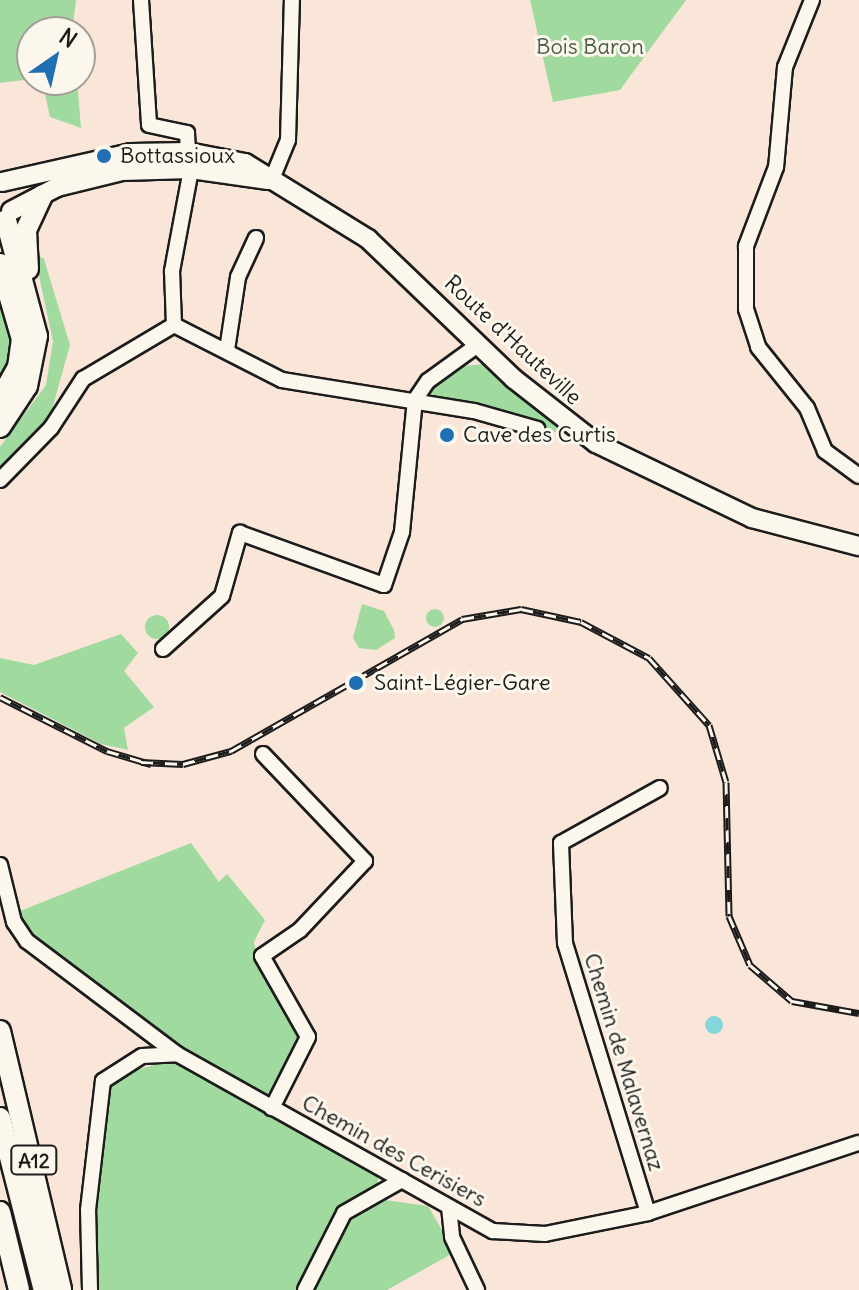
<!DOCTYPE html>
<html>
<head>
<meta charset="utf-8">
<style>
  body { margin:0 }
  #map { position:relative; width:859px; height:1290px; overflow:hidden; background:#fae6d8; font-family:Delius,sans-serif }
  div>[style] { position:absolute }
  .green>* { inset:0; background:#a0da9f }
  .round { border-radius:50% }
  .water>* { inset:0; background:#85d6db }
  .roads { filter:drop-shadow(2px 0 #1c1c1c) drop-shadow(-2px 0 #1c1c1c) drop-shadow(0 2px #1c1c1c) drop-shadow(0 -2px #1c1c1c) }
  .minor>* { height:14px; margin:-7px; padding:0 7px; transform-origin:7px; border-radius:7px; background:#fbf7ec }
  .major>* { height:18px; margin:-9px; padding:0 9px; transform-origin:9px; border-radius:9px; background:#fbf7ec }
  .highway>* { height:20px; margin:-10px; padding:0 10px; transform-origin:10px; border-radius:10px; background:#fbf7ec }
  .rail>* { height:7px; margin-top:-3.5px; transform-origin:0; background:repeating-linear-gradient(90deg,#fbf7ec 0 12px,#1c1c1c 0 24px); box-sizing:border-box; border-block:2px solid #1c1c1c }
  .dots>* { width:22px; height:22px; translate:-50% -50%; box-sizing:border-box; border:4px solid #fbf7ec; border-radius:50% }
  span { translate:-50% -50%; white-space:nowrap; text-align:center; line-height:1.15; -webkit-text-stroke:6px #fbf7ec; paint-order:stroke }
  .shield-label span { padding:2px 6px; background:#fbf7ec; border:2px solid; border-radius:6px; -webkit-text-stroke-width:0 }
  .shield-label { font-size:20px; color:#1c1c1c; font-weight:700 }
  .park-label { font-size:22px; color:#4a5e4a }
  .poi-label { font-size:22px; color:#1c1c1c }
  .left { translate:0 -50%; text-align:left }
  .street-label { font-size:22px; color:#1c1c1c }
  .north { position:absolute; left:16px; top:16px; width:80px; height:80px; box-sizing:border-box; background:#fbf7ec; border:2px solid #a29f99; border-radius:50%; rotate:34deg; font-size:22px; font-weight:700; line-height:32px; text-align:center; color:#1c1c1c }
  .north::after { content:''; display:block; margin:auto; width:28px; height:36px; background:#1f6fb2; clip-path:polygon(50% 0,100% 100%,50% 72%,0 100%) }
</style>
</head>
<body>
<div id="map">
  <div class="green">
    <i style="clip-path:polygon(0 0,76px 0,72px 32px,32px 32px,32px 79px,0 83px)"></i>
    <i style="clip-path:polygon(530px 0,686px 0,620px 90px,553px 102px)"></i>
    <i style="clip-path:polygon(42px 80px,77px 80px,81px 128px,50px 117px)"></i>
    <i style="clip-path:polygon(34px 253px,44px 259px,70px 345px,50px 417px,0 467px,0 447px,46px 385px,53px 341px)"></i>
    <i style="clip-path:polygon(0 292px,14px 331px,0 386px)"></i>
    <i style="clip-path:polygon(485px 364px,565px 435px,435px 400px,431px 391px,464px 366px)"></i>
    <i style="clip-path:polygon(362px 604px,384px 611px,394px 630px,395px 638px,376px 650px,359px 648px,353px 638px)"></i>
    <i class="round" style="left:426px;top:609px;width:18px;height:18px"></i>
    <i class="round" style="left:145px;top:615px;width:24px;height:24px"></i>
    <i style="clip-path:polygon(121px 634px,138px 653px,124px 671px,154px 707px,124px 728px,128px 750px,101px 744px,0 692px,0 658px,34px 665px)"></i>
    <i style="clip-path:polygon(191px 843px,219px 882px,227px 874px,265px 920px,254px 942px,259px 967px,303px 1040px,268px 1098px,177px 1048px,24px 926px,20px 911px)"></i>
    <i style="clip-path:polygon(175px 1059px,379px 1174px,377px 1185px,330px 1221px,299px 1290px,90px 1290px,105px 1086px,115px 1076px)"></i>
    <i style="clip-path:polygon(385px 1200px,428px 1206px,455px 1252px,387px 1290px,313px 1290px,341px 1225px)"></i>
  </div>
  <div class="water">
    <i class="round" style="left:705px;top:1016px;width:18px;height:18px"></i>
  </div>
  <div class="roads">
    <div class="minor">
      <i style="left:141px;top:0;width:125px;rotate:86.3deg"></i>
      <i style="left:149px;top:125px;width:39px;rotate:12deg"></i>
      <i style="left:187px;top:133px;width:19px;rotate:87deg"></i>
      <i style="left:812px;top:0;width:72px;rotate:111.9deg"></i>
      <i style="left:785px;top:67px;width:100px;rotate:95.1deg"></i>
      <i style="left:776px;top:167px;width:85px;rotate:110.8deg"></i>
      <i style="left:746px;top:246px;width:63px;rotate:90deg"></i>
      <i style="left:746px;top:309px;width:40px;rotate:72deg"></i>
      <i style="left:758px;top:347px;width:78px;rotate:51.2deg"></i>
      <i style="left:807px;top:408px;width:47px;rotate:67.3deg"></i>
      <i style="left:825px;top:451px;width:42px;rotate:36.3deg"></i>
      <i style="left:272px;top:179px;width:42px;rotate:-67.7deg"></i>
      <i style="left:288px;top:140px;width:140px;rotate:-88.4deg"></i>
      <i style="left:174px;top:325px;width:121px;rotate:27deg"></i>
      <i style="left:282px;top:380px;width:194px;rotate:9.2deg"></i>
      <i style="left:474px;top:411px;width:66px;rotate:15.9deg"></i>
      <i style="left:227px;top:350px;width:74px;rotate:-81.4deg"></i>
      <i style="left:238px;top:277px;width:43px;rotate:-65.2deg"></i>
      <i style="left:0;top:480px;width:73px;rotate:-45.6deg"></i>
      <i style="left:51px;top:428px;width:59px;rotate:-56.9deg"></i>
      <i style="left:83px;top:379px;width:106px;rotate:-30.7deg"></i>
      <i style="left:174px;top:325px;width:54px;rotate:-92.1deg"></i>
      <i style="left:172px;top:271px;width:104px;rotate:-79.4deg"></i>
      <i style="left:163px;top:649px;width:79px;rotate:-41.9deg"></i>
      <i style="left:222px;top:596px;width:66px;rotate:-74.1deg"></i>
      <i style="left:240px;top:533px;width:153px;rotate:19.9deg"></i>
      <i style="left:384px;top:585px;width:56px;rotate:-71.2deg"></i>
      <i style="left:402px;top:532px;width:133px;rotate:-84.4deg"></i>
      <i style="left:415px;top:400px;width:23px;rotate:-56deg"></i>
      <i style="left:428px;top:381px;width:63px;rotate:-36deg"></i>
      <i style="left:263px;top:754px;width:148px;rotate:46.4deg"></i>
      <i style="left:365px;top:861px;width:95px;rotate:133.3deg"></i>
      <i style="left:300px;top:930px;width:46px;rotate:145.6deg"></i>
      <i style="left:262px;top:956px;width:93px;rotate:60.4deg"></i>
      <i style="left:308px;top:1037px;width:80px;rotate:116.9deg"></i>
      <i style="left:0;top:865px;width:59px;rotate:76.2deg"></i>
      <i style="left:14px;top:922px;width:23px;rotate:56deg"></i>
      <i style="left:27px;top:941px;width:188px;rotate:37deg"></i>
      <i style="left:177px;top:1054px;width:362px;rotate:29.3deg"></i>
      <i style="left:493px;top:1231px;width:52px;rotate:3.3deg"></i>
      <i style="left:545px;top:1234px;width:105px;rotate:-11.5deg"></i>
      <i style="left:648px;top:1213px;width:222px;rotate:-18.4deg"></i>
      <i style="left:449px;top:1207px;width:30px;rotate:84deg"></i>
      <i style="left:452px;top:1237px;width:59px;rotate:64.7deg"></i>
      <i style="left:648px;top:1213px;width:282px;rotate:-107.1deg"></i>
      <i style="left:565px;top:943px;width:100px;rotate:-92.3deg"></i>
      <i style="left:561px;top:843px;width:113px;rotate:-29.1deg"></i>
      <i style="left:90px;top:1290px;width:80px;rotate:-91.4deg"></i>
      <i style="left:88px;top:1210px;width:130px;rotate:-83.4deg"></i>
      <i style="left:103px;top:1081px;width:46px;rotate:-32.7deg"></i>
      <i style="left:142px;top:1056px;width:35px;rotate:-3deg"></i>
      <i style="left:305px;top:1290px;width:86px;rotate:-63.1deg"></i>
      <i style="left:344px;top:1213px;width:67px;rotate:-29.6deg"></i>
    </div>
    <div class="major">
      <i style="left:2px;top:182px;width:132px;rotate:-12.7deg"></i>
      <i style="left:131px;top:153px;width:57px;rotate:-1deg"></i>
      <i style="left:188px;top:152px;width:58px;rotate:10.9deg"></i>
      <i style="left:245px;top:163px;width:145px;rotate:31.7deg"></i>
      <i style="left:368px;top:239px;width:202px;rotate:43.8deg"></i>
      <i style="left:514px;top:379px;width:104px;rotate:38deg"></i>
      <i style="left:596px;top:443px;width:173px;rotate:25.7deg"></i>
      <i style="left:752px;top:518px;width:111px;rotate:14.7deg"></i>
      <i style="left:11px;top:211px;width:52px;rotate:-27.6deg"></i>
      <i style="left:57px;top:187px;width:67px;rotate:-13.8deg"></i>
      <i style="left:122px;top:171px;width:69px;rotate:-1.7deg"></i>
      <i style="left:191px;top:169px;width:78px;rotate:8.1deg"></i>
    </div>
    <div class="highway">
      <i style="left:0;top:264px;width:78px;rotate:73.7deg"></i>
      <i style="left:22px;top:339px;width:28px;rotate:98deg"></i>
      <i style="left:18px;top:367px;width:37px;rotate:119deg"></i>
      <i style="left:28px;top:269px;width:39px;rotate:-93deg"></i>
      <i style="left:26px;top:230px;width:38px;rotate:-65deg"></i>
      <i style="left:0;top:427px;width:49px;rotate:-56.6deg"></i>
      <i style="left:27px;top:386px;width:51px;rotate:-78.7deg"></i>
      <i style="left:37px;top:336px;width:120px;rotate:-105deg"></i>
      <i style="left:0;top:1031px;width:266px;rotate:76.7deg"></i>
      <i style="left:0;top:1118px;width:178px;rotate:75.7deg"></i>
      <i style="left:0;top:1212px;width:80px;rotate:76.3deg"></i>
    </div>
  </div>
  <div class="rail">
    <i style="left:0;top:697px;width:120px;rotate:26.8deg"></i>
    <i style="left:107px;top:751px;width:46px;rotate:16.5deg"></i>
    <i style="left:141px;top:762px;width:42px;rotate:2.7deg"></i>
    <i style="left:183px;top:764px;width:50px;rotate:-15.2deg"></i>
    <i style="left:231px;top:751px;width:266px;rotate:-29.7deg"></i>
    <i style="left:462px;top:619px;width:60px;rotate:-9.6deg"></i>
    <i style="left:521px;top:609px;width:61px;rotate:12.2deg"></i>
    <i style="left:581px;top:622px;width:77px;rotate:27.9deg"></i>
    <i style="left:649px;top:658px;width:90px;rotate:48.2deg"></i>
    <i style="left:709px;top:725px;width:59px;rotate:73.4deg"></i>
    <i style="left:726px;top:782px;width:134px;rotate:88.7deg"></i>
    <i style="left:729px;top:916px;width:53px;rotate:66.8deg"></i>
    <i style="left:750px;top:965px;width:55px;rotate:40.6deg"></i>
    <i style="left:792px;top:1001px;width:68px;rotate:10.2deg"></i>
  </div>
  <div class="dots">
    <i style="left:104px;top:156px;background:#1f6fb2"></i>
    <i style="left:447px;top:435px;background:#1f6fb2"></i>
    <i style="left:356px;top:683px;background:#1f6fb2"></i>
  </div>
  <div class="shield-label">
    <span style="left:34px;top:1160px">A12</span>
  </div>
  <div class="park-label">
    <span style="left:590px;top:47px">Bois Baron</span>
  </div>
  <div class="poi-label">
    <span class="left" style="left:120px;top:156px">Bottassioux</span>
    <span class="left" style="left:463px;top:435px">Cave des Curtis</span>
    <span class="left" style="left:374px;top:683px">Saint-Légier-Gare</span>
  </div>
  <div class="street-label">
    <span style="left:513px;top:340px;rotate:43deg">Route d'Hauteville</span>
    <span style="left:624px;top:1062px;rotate:73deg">Chemin de Malavernaz</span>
    <span style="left:394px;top:1151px;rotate:29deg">Chemin des Cerisiers</span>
  </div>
  <div class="north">N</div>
</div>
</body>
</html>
